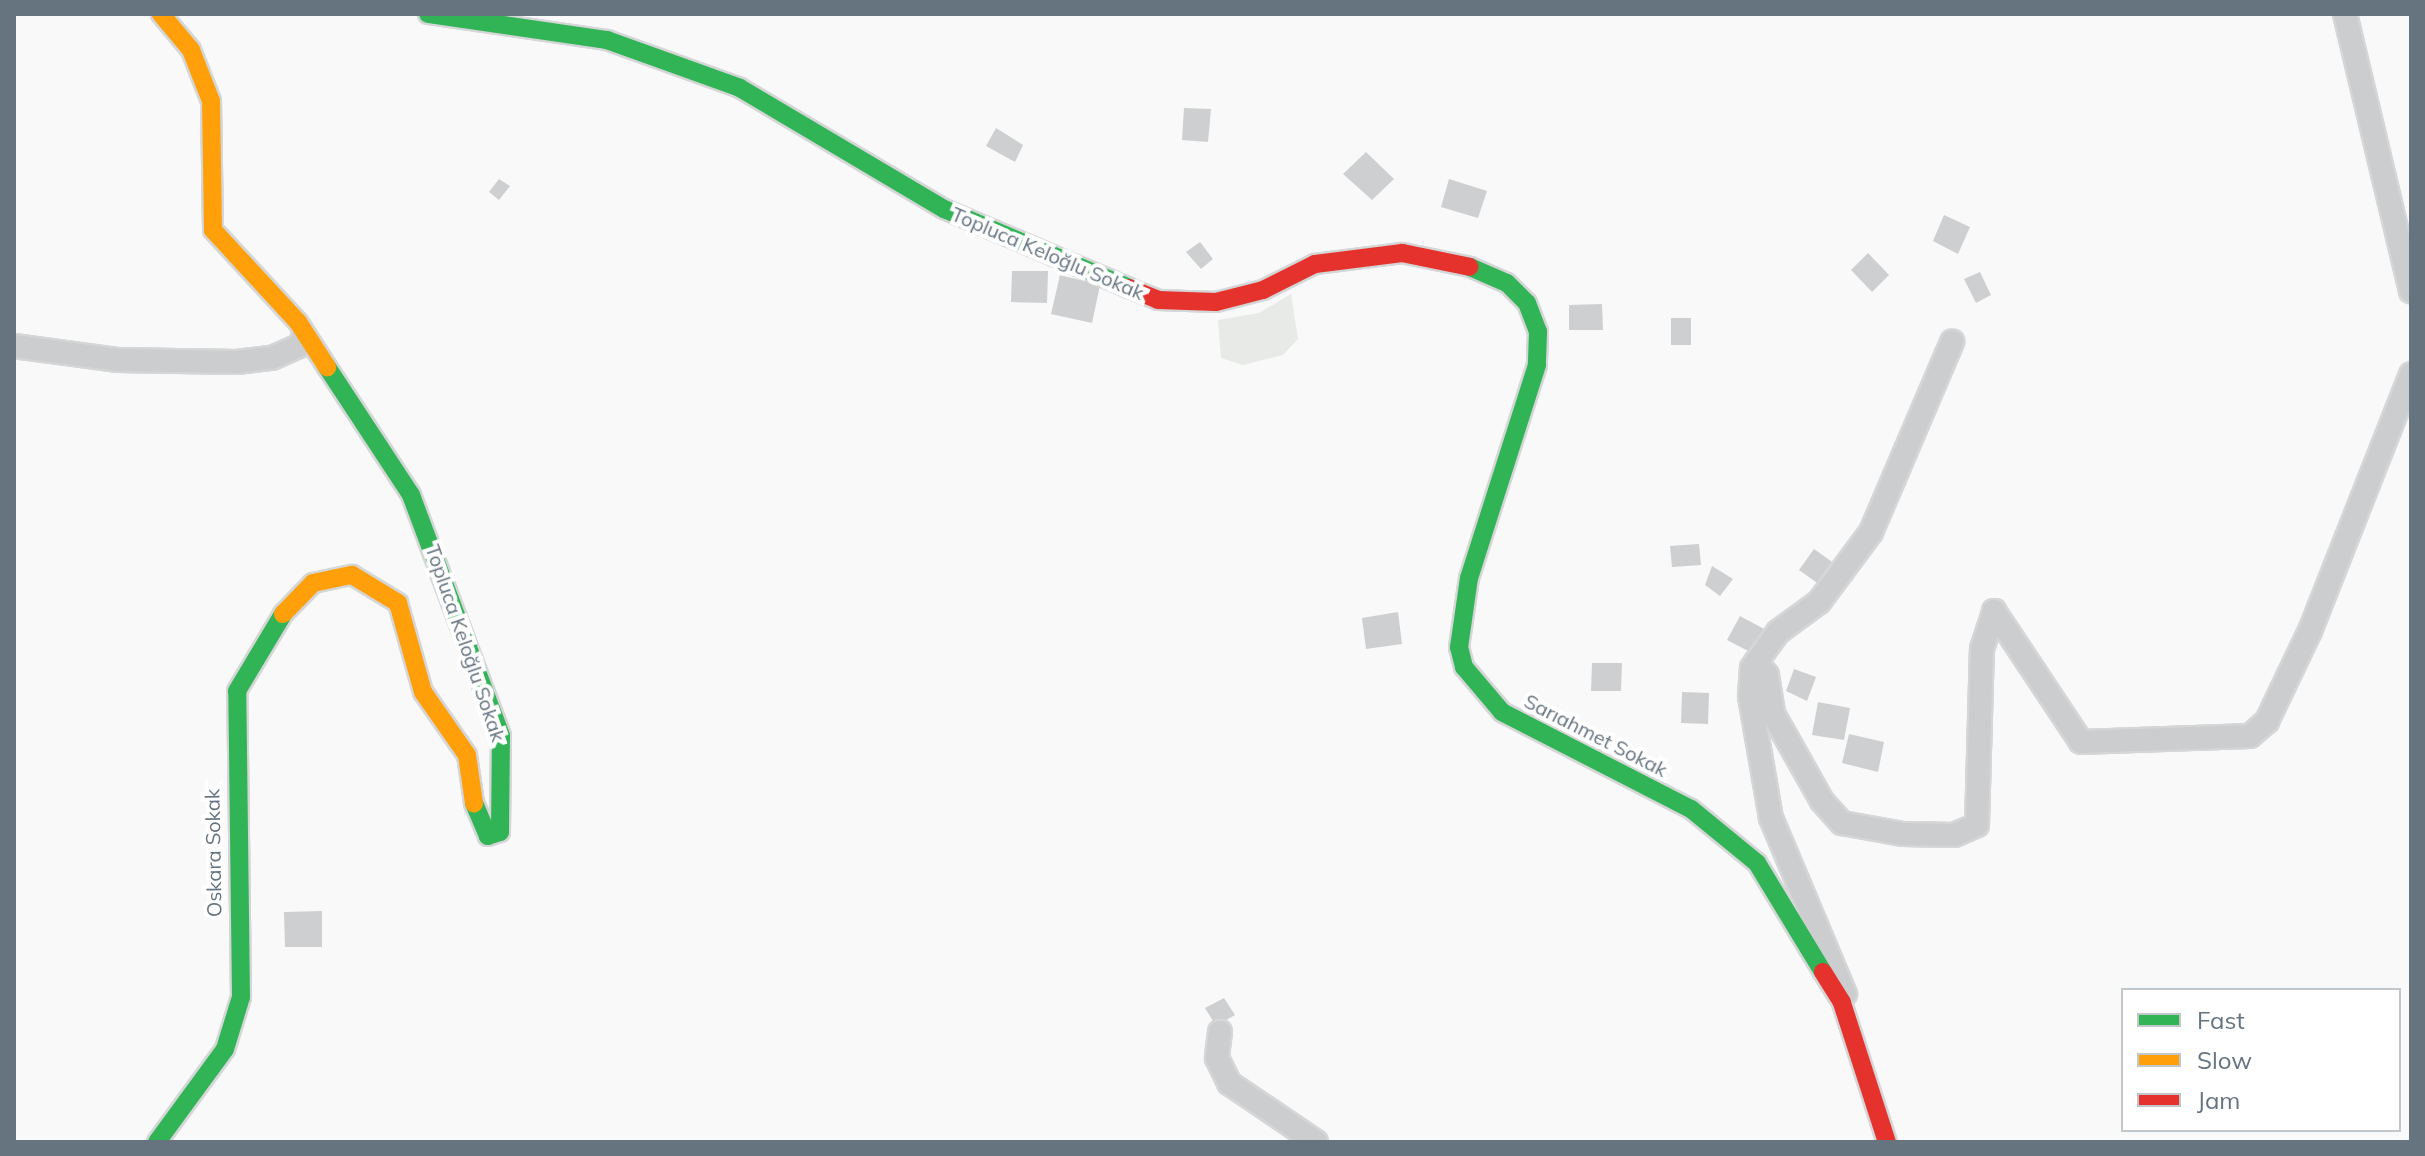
<!DOCTYPE html>
<html>
<head>
<meta charset="utf-8">
<style>
  body { margin:0 }
  #map { position:relative; width:2425px; height:1156px; overflow:hidden; background:#f9f9f9; font-family:Mulish,sans-serif }
  div>[style] { position:absolute }
  .green>* { inset:0; background:#e7eae6 }
  .building>* { inset:0; background:#cecfd0 }
  .roads { filter:drop-shadow(2px 0 #d5d6d7) drop-shadow(-2px 0 #d5d6d7) drop-shadow(0 2px #d5d6d7) drop-shadow(0 -2px #d5d6d7) }
  .street>* { height:22px; margin:-11px; padding:0 11px; transform-origin:11px; border-radius:11px; background:#cccdce }
  .fast>* { height:18px; margin:-9px; padding:0 9px; transform-origin:9px; border-radius:9px; background:#30b455 }
  .slow>* { height:18px; margin:-9px; padding:0 9px; transform-origin:9px; border-radius:9px; background:#ff9f0a }
  .jam>* { height:18px; margin:-9px; padding:0 9px; transform-origin:9px; border-radius:9px; background:#e5322d }
  span { translate:-50% -50%; white-space:nowrap; text-align:center; line-height:1.15; -webkit-text-stroke:8px #fff; paint-order:stroke }
  .street-label { font-size:20px; color:#667480 }
  .frame { position:absolute; inset:0; border:16px solid #667480; pointer-events:none }
  .legend { position:absolute; left:2121px; top:988px; width:280px; height:144px; box-sizing:border-box; background:#fff; border:2px solid #c2c7cc; margin:0; padding:10px 14px; list-style:none; font-size:24px; color:#667480 }
  .legend li { display:flex; align-items:center; gap:16px; height:40px }
  .legend b { width:40px; border:2px solid #c2c7cc }
</style>
</head>
<body>
<div id="map">
  <div class="green">
    <i style="clip-path:polygon(1291px 294px,1298px 339px,1283px 355px,1243px 365px,1221px 358px,1218px 320px,1259px 313px)"></i>
  </div>
  <div class="building">
    <i style="clip-path:polygon(1184px 108px,1211px 109px,1208px 142px,1182px 140px)"></i>
    <i style="clip-path:polygon(996px 128px,1023px 145px,1015px 162px,986px 146px)"></i>
    <i style="clip-path:polygon(1366px 152px,1394px 179px,1372px 200px,1343px 174px)"></i>
    <i style="clip-path:polygon(499px 179px,510px 186px,499px 200px,489px 192px)"></i>
    <i style="clip-path:polygon(1449px 179px,1487px 191px,1478px 218px,1441px 207px)"></i>
    <i style="clip-path:polygon(1944px 215px,1970px 227px,1958px 254px,1933px 241px)"></i>
    <i style="clip-path:polygon(1200px 242px,1213px 259px,1201px 269px,1186px 252px)"></i>
    <i style="clip-path:polygon(1868px 253px,1889px 275px,1872px 292px,1851px 270px)"></i>
    <i style="clip-path:polygon(1012px 271px,1048px 271px,1047px 303px,1011px 302px)"></i>
    <i style="clip-path:polygon(1980px 272px,1991px 295px,1976px 303px,1964px 279px)"></i>
    <i style="clip-path:polygon(1060px 275px,1100px 285px,1092px 323px,1051px 314px)"></i>
    <i style="clip-path:polygon(1602px 304px,1603px 330px,1569px 330px,1569px 305px)"></i>
    <i style="clip-path:polygon(1671px 318px,1691px 318px,1691px 345px,1671px 345px)"></i>
    <i style="clip-path:polygon(1699px 544px,1701px 565px,1672px 567px,1670px 546px)"></i>
    <i style="clip-path:polygon(1814px 549px,1835px 564px,1820px 585px,1799px 570px)"></i>
    <i style="clip-path:polygon(1712px 566px,1733px 579px,1720px 596px,1705px 585px)"></i>
    <i style="clip-path:polygon(1398px 612px,1402px 644px,1366px 649px,1362px 618px)"></i>
    <i style="clip-path:polygon(1740px 616px,1766px 630px,1754px 654px,1727px 640px)"></i>
    <i style="clip-path:polygon(1592px 663px,1622px 663px,1621px 691px,1591px 691px)"></i>
    <i style="clip-path:polygon(1794px 669px,1816px 677px,1807px 701px,1786px 691px)"></i>
    <i style="clip-path:polygon(1682px 692px,1709px 693px,1708px 724px,1681px 723px)"></i>
    <i style="clip-path:polygon(1818px 702px,1850px 708px,1844px 740px,1812px 735px)"></i>
    <i style="clip-path:polygon(1849px 734px,1884px 742px,1878px 772px,1842px 763px)"></i>
    <i style="clip-path:polygon(322px 911px,322px 947px,285px 947px,284px 912px)"></i>
    <i style="clip-path:polygon(1224px 998px,1235px 1015px,1216px 1026px,1205px 1008px)"></i>
  </div>
  <div class="roads">
    <div class="street">
      <i style="left:2345px;top:14px;width:285px;rotate:76.6deg"></i>
      <i style="left:14px;top:346px;width:104px;rotate:7.7deg"></i>
      <i style="left:117px;top:360px;width:120px;rotate:1deg"></i>
      <i style="left:237px;top:362px;width:35px;rotate:-7deg"></i>
      <i style="left:272px;top:358px;width:32px;rotate:-24deg"></i>
      <i style="left:301px;top:345px;width:8px;rotate:-76deg"></i>
      <i style="left:1756px;top:662px;width:17px;rotate:50deg"></i>
      <i style="left:1767px;top:675px;width:39px;rotate:81deg"></i>
      <i style="left:1773px;top:714px;width:100px;rotate:60.6deg"></i>
      <i style="left:1822px;top:801px;width:30px;rotate:48deg"></i>
      <i style="left:1842px;top:823px;width:62px;rotate:10.2deg"></i>
      <i style="left:1903px;top:834px;width:51px;rotate:1.1deg"></i>
      <i style="left:1954px;top:835px;width:25px;rotate:-23deg"></i>
      <i style="left:1977px;top:825px;width:176px;rotate:-88.4deg"></i>
      <i style="left:1982px;top:649px;width:40px;rotate:-72deg"></i>
      <i style="left:1994px;top:611px;width:157px;rotate:56.4deg"></i>
      <i style="left:2081px;top:742px;width:169px;rotate:-2deg"></i>
      <i style="left:2250px;top:736px;width:23px;rotate:-41deg"></i>
      <i style="left:2267px;top:721px;width:100px;rotate:-64.5deg"></i>
      <i style="left:2310px;top:631px;width:276px;rotate:-68.5deg"></i>
      <i style="left:1845px;top:994px;width:191px;rotate:-112.8deg"></i>
      <i style="left:1771px;top:818px;width:124px;rotate:-99.8deg"></i>
      <i style="left:1750px;top:696px;width:28px;rotate:-86deg"></i>
      <i style="left:1752px;top:668px;width:44px;rotate:-54.2deg"></i>
      <i style="left:1778px;top:632px;width:51px;rotate:-36.2deg"></i>
      <i style="left:1819px;top:602px;width:87px;rotate:-53.4deg"></i>
      <i style="left:1871px;top:532px;width:207px;rotate:-66.9deg"></i>
      <i style="left:1220px;top:1032px;width:26px;rotate:97deg"></i>
      <i style="left:1217px;top:1058px;width:28px;rotate:64deg"></i>
      <i style="left:1229px;top:1083px;width:105px;rotate:34.1deg"></i>
    </div>
    <div class="fast">
      <i style="left:428px;top:14px;width:181px;rotate:8.3deg"></i>
      <i style="left:607px;top:40px;width:141px;rotate:19.8deg"></i>
      <i style="left:740px;top:88px;width:237px;rotate:30.7deg"></i>
      <i style="left:944px;top:209px;width:201px;rotate:23.1deg"></i>
      <i style="left:1470px;top:267px;width:40px;rotate:23.4deg"></i>
      <i style="left:1507px;top:283px;width:28px;rotate:45deg"></i>
      <i style="left:1527px;top:303px;width:31px;rotate:69deg"></i>
      <i style="left:1538px;top:332px;width:33px;rotate:92deg"></i>
      <i style="left:1537px;top:365px;width:224px;rotate:107.7deg"></i>
      <i style="left:1469px;top:578px;width:70px;rotate:98.2deg"></i>
      <i style="left:1459px;top:647px;width:21px;rotate:76deg"></i>
      <i style="left:1464px;top:667px;width:59px;rotate:49.8deg"></i>
      <i style="left:1502px;top:712px;width:212px;rotate:27.2deg"></i>
      <i style="left:1691px;top:809px;width:85px;rotate:39.3deg"></i>
      <i style="left:1757px;top:863px;width:127px;rotate:58.8deg"></i>
      <i style="left:327px;top:367px;width:153px;rotate:56.7deg"></i>
      <i style="left:411px;top:495px;width:257px;rotate:69.5deg"></i>
      <i style="left:501px;top:736px;width:96px;rotate:90.6deg"></i>
      <i style="left:500px;top:832px;width:13px;rotate:162deg"></i>
      <i style="left:488px;top:836px;width:36px;rotate:-113deg"></i>
      <i style="left:157px;top:1142px;width:115px;rotate:-53.8deg"></i>
      <i style="left:225px;top:1049px;width:54px;rotate:-72.9deg"></i>
      <i style="left:241px;top:997px;width:306px;rotate:-90.7deg"></i>
      <i style="left:237px;top:691px;width:90px;rotate:-59.1deg"></i>
    </div>
    <div class="slow">
      <i style="left:161px;top:14px;width:47px;rotate:50.2deg"></i>
      <i style="left:191px;top:50px;width:55px;rotate:68.6deg"></i>
      <i style="left:211px;top:101px;width:129px;rotate:89.1deg"></i>
      <i style="left:213px;top:230px;width:125px;rotate:47.3deg"></i>
      <i style="left:298px;top:322px;width:54px;rotate:57.2deg"></i>
      <i style="left:283px;top:614px;width:43px;rotate:-45.9deg"></i>
      <i style="left:313px;top:583px;width:40px;rotate:-12deg"></i>
      <i style="left:352px;top:575px;width:54px;rotate:31.3deg"></i>
      <i style="left:398px;top:603px;width:92px;rotate:74.3deg"></i>
      <i style="left:423px;top:692px;width:77px;rotate:55.1deg"></i>
      <i style="left:467px;top:755px;width:49px;rotate:81.7deg"></i>
    </div>
    <div class="jam">
      <i style="left:1129px;top:288px;width:31px;rotate:22deg"></i>
      <i style="left:1158px;top:300px;width:58px;rotate:2deg"></i>
      <i style="left:1216px;top:302px;width:49px;rotate:-14.3deg"></i>
      <i style="left:1263px;top:290px;width:58px;rotate:-26.6deg"></i>
      <i style="left:1315px;top:264px;width:88px;rotate:-7.2deg"></i>
      <i style="left:1402px;top:253px;width:69px;rotate:11.6deg"></i>
      <i style="left:1823px;top:972px;width:36px;rotate:58deg"></i>
      <i style="left:1842px;top:1003px;width:146px;rotate:72.1deg"></i>
    </div>
  </div>
  <div class="street-label">
    <span style="left:1048px;top:253px;rotate:23deg">Topluca Keloğlu Sokak</span>
    <span style="left:466px;top:643px;rotate:71deg">Topluca Keloğlu Sokak</span>
    <span style="left:1596px;top:735px;rotate:27deg">Sarıahmet Sokak</span>
    <span style="left:213px;top:853px;rotate:-91deg">Oskara Sokak</span>
  </div>
  <div class="frame"></div>
  <ul class="legend">
  <li><b style="height:10px;background:#30b455"></b>Fast</li>
  <li><b style="height:10px;background:#ff9f0a"></b>Slow</li>
  <li><b style="height:10px;background:#e5322d"></b>Jam</li>
  </ul>
</div>
</body>
</html>
